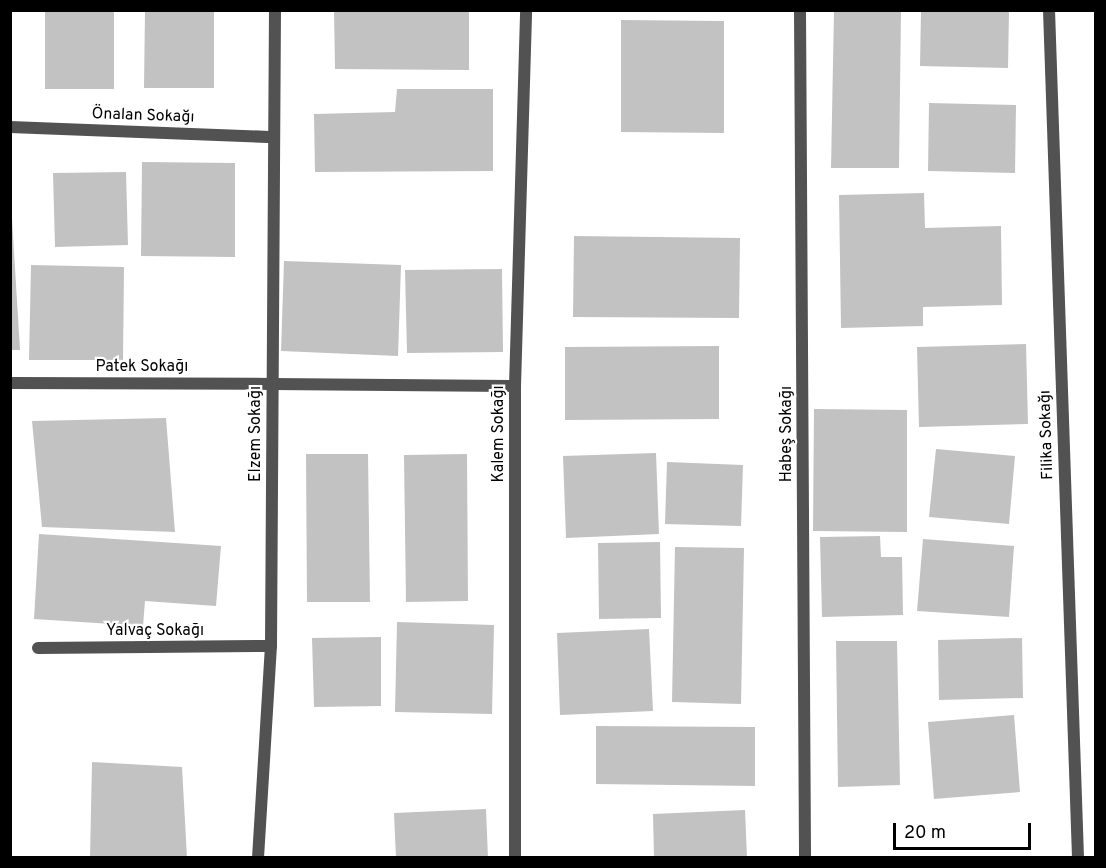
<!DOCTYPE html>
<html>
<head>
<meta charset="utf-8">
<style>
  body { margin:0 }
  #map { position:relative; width:1106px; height:868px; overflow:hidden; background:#fff; font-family:Overpass,sans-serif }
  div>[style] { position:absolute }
  .building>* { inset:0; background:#c2c2c2 }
  .lane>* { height:12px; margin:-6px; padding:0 6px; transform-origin:6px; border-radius:6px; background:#525252 }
  .street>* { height:12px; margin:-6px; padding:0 6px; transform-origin:6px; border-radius:6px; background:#525252 }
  span { translate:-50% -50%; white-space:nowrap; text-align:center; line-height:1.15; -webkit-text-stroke:4.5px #fff; paint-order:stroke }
  .street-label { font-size:16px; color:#000 }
  .frame { position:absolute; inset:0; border:12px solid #000; pointer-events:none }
  .scale { position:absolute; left:893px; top:823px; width:138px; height:27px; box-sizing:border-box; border:3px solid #000; border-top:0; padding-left:8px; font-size:18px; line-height:21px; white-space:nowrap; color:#000; -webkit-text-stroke:4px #fff; paint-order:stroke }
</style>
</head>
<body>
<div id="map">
  <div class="building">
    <i style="clip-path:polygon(45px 10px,114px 10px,114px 89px,45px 89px)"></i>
    <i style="clip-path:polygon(145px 10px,214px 10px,214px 88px,144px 88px)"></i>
    <i style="clip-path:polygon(334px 10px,469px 10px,469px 70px,335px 69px)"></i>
    <i style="clip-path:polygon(834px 10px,901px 10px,899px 168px,831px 168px)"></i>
    <i style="clip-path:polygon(921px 10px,1009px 10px,1008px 68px,920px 66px)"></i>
    <i style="clip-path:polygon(621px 20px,724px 21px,724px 133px,621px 132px)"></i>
    <i style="clip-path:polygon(397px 89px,493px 89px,493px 171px,315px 172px,314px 114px,395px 112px)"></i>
    <i style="clip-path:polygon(929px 103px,1016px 105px,1015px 173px,928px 171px)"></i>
    <i style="clip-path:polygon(142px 162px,235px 163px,235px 257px,141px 256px)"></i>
    <i style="clip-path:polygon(126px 172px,128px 245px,55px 247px,53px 173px)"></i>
    <i style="clip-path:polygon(10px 186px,20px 350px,10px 350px)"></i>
    <i style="clip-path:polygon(924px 193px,925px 228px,1001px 226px,1002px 305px,923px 307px,923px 326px,841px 328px,839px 195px)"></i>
    <i style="clip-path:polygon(574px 236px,740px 238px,739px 318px,573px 317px)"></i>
    <i style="clip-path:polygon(284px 261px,401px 265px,398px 356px,281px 351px)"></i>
    <i style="clip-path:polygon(31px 265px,124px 267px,123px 360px,29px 360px)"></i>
    <i style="clip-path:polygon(502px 269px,503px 352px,407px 353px,405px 270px)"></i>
    <i style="clip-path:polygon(1026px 344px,1028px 424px,919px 427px,917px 347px)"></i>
    <i style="clip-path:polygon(719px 346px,719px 419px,565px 420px,565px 347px)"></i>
    <i style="clip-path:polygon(814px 409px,907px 410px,907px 532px,813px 531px)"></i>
    <i style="clip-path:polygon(166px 418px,175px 532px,42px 527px,32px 421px)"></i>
    <i style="clip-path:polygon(936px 449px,1015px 456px,1009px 524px,929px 517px)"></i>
    <i style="clip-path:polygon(656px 453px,659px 534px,566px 538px,563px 456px)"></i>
    <i style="clip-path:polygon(306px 454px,368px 454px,370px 602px,307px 602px)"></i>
    <i style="clip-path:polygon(467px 454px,468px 601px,406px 602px,404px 455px)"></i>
    <i style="clip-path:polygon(667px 462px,743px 465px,741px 526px,665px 524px)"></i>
    <i style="clip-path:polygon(39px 534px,221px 546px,216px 606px,145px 601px,143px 626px,34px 619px)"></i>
    <i style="clip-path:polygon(880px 536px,881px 557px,902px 557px,903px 615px,822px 617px,820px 537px)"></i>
    <i style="clip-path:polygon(923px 539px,1014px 546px,1009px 617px,917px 611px)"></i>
    <i style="clip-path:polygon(660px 542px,661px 618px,599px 619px,598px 543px)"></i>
    <i style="clip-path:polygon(675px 547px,744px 548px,741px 704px,672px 702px)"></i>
    <i style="clip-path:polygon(397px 622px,494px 625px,492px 714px,395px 712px)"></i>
    <i style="clip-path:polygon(649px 629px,653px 711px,560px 715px,557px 633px)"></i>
    <i style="clip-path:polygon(381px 637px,381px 706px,314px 707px,312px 638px)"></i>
    <i style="clip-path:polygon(1022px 638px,1023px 698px,939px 700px,938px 640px)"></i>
    <i style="clip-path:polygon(836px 641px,897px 641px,900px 785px,838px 787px)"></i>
    <i style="clip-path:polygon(1014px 715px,1020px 792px,934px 799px,928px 722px)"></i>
    <i style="clip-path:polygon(596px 726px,755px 727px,755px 786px,596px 784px)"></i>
    <i style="clip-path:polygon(92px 762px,182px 767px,187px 858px,90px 858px)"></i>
    <i style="clip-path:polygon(486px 809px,488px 858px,396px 858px,394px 813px)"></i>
    <i style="clip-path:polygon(745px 810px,747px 858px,654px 858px,653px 814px)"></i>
  </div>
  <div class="lane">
    <i style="left:272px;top:384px;width:243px;rotate:0.5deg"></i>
  </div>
  <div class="street">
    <i style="left:800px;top:10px;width:848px;rotate:89.66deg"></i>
    <i style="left:1049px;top:10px;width:848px;rotate:88.04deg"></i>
    <i style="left:10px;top:127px;width:264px;rotate:2.2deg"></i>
    <i style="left:10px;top:383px;width:262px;rotate:0.2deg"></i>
    <i style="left:38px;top:648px;width:233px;rotate:-0.5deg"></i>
    <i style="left:258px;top:858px;width:212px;rotate:-86.5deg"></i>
    <i style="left:271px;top:646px;width:636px;rotate:-89.64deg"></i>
    <i style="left:515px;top:858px;width:472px;rotate:-90deg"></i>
    <i style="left:515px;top:386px;width:376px;rotate:-88.3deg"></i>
  </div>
  <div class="street-label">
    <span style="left:143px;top:116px;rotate:2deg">Önalan Sokağı</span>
    <span style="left:142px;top:367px">Patek Sokağı</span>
    <span style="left:256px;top:434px;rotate:-90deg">Elzem Sokağı</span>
    <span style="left:499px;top:434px;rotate:-90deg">Kalem Sokağı</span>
    <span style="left:787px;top:434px;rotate:-90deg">Habeş Sokağı</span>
    <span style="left:1047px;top:435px;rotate:-92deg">Filika Sokağı</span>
    <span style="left:155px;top:631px">Yalvaç Sokağı</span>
  </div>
  <div class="frame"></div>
  <div class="scale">20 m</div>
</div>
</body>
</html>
